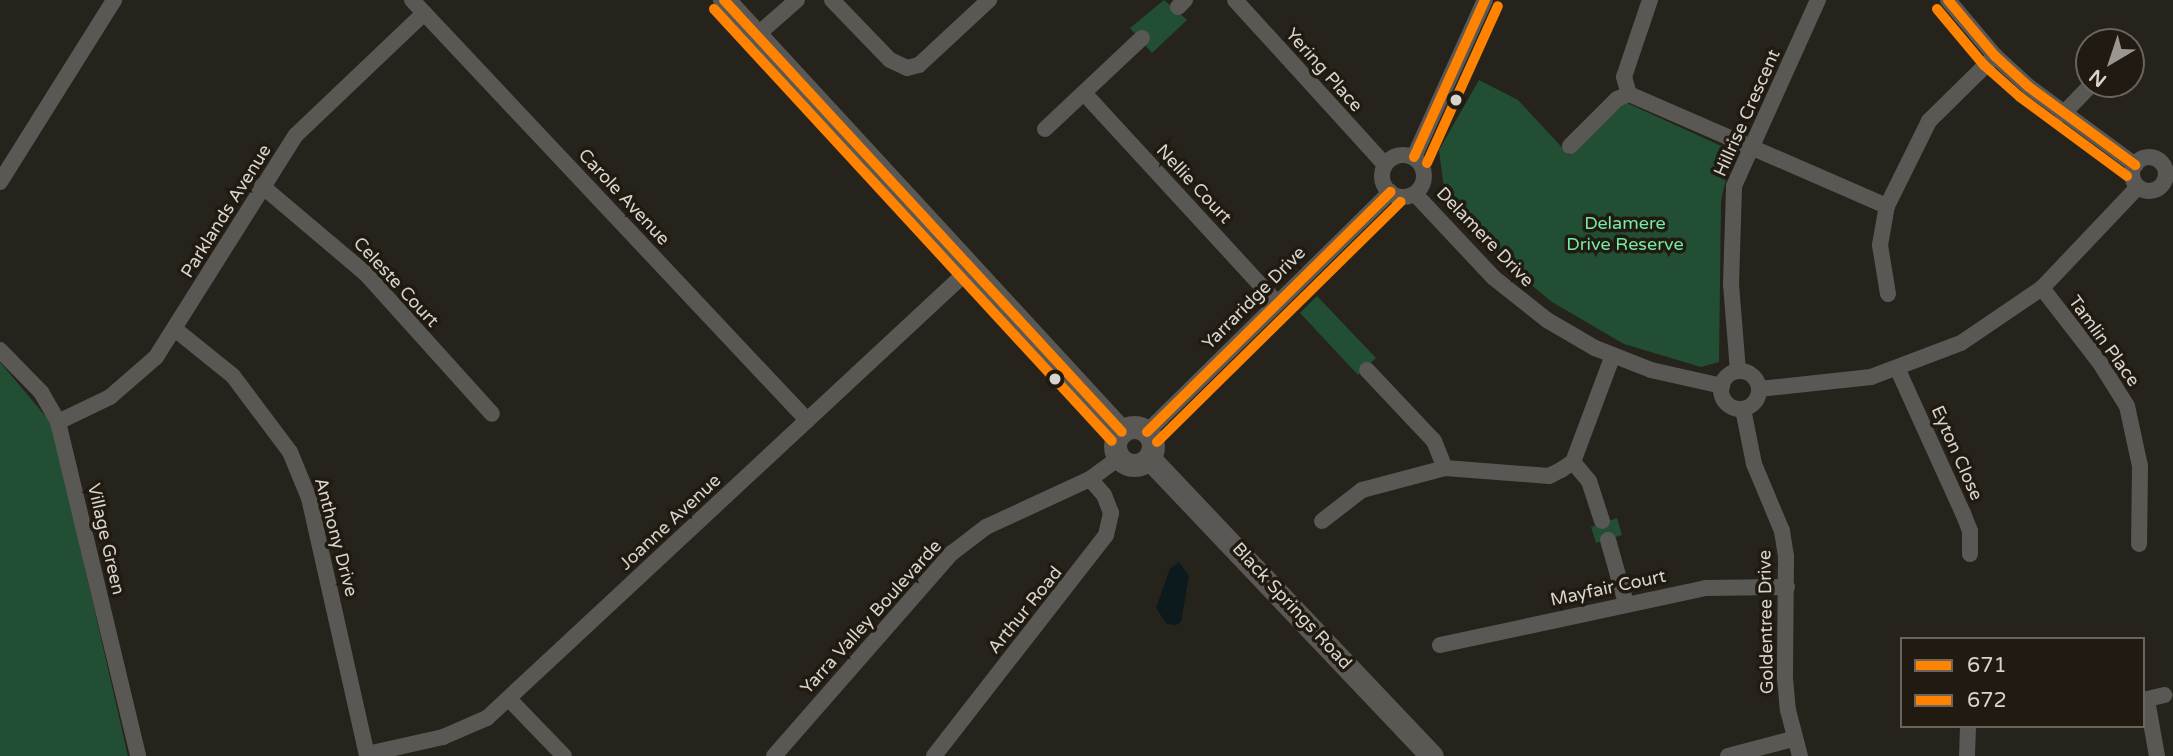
<!DOCTYPE html>
<html>
<head>
<meta charset="utf-8">
<style>
  body { margin:0 }
  #map { position:relative; width:2173px; height:756px; overflow:hidden; background:#26231c; font-family:"Varela Round",sans-serif }
  div>[style] { position:absolute }
  .green>* { inset:0; background:#224e34 }
  .water>* { inset:0; background:#0c191d }
  .street>* { height:16px; margin:-8px; padding:0 8px; transform-origin:8px; border-radius:8px; background:#5a5854 }
  .street>.ring { margin:-8px; padding:0; box-sizing:content-box; background:none; border:16px solid #5a5854; border-radius:50% }
  .secondary>* { height:23px; margin:-11.5px; padding:0 11.5px; transform-origin:11.5px; border-radius:11.5px; background:#5a5854 }
  .secondary>.ring { margin:-11.5px; padding:0; box-sizing:content-box; background:none; border:23px solid #5a5854; border-radius:50% }
  .bus-1>* { height:10px; margin:-5px; padding:0 5px; transform-origin:5px; border-radius:5px; background:#ff8200 }
  .bus-2>* { height:10px; margin:-5px; padding:0 5px; transform-origin:5px; border-radius:5px; background:#ff8200 }
  .dots>* { width:19px; height:19px; translate:-50% -50%; box-sizing:border-box; border:4px solid #201a10; border-radius:50% }
  span { translate:-50% -50%; white-space:nowrap; text-align:center; line-height:1.15; -webkit-text-stroke:7px #201a10; paint-order:stroke }
  .street-label { font-size:18px; color:#d8d4ce }
  .park-label { font-size:18px; color:#74eaa7 }
  .legend { position:absolute; left:1900px; top:637px; width:245px; height:91px; box-sizing:border-box; background:#201a10; border:2px solid #6a645c; margin:0; padding:9px 12px; list-style:none; font-size:21px; color:#d8d4ce }
  .legend li { display:flex; align-items:center; gap:14px; height:35px }
  .legend b { width:35px; border:2px solid #6a645c }
  .north { position:absolute; left:2075px; top:28px; width:70px; height:70px; box-sizing:border-box; background:#201a10; border:2px solid #6a645c; border-radius:50%; rotate:219deg; font-size:19px; font-weight:700; line-height:28px; text-align:center; color:#d8d4ce }
  .north::after { content:''; display:block; margin:auto; width:24px; height:32px; background:#9a9690; clip-path:polygon(50% 0,100% 100%,50% 72%,0 100%) }
</style>
</head>
<body>
<div id="map">
  <div class="green">
    <i style="clip-path:polygon(1164px 0,1187px 20px,1152px 53px,1130px 28px)"></i>
    <i style="clip-path:polygon(1479px 80px,1518px 100px,1569px 155px,1625px 102px,1732px 151px,1721px 201px,1719px 362px,1701px 367px,1624px 344px,1552px 302px,1472px 236px,1444px 189px,1439px 150px)"></i>
    <i style="clip-path:polygon(1317px 296px,1376px 358px,1358px 375px,1300px 313px)"></i>
    <i style="clip-path:polygon(0 362px,52px 424px,128px 756px,0 756px)"></i>
    <i style="clip-path:polygon(1617px 518px,1622px 535px,1596px 543px,1591px 527px)"></i>
  </div>
  <div class="water">
    <i style="clip-path:polygon(1179px 562px,1189px 576px,1181px 622px,1176px 625px,1167px 624px,1156px 608px,1170px 569px)"></i>
  </div>
  <div class="street">
    <i style="left:412px;top:0;width:577px;rotate:46.76deg"></i>
    <i style="left:832px;top:0;width:83px;rotate:46deg"></i>
    <i style="left:890px;top:60px;width:19px;rotate:25deg"></i>
    <i style="left:907px;top:68px;width:12px;rotate:-14deg"></i>
    <i style="left:919px;top:65px;width:96px;rotate:-42.9deg"></i>
    <i style="left:1235px;top:0;width:223px;rotate:47.7deg"></i>
    <i style="left:1650px;top:0;width:81px;rotate:108.7deg"></i>
    <i style="left:1624px;top:77px;width:18px;rotate:74deg"></i>
    <i style="left:1629px;top:94px;width:281px;rotate:23.5deg"></i>
    <i style="left:1948px;top:0;width:73px;rotate:50deg"></i>
    <i style="left:1995px;top:56px;width:46px;rotate:42.4deg"></i>
    <i style="left:2029px;top:87px;width:132px;rotate:36.3deg"></i>
    <i style="left:1178px;top:7px;width:10px;rotate:-45deg"></i>
    <i style="left:757px;top:35px;width:53px;rotate:-41.2deg"></i>
    <i style="left:1084px;top:93px;width:284px;rotate:47.4deg"></i>
    <i style="left:2063px;top:114px;width:42px;rotate:-46deg"></i>
    <i style="left:1045px;top:129px;width:133px;rotate:-43.2deg"></i>
    <i style="left:1570px;top:146px;width:66px;rotate:-45deg"></i>
    <i style="left:1617px;top:99px;width:13px;rotate:-23deg"></i>
    <i class="ring" style="left:1382px;top:155px;width:26px;height:26px"></i>
    <i style="left:1414px;top:157px;width:172px;rotate:-65.7deg"></i>
    <i class="ring" style="left:2132px;top:157px;width:18px;height:18px"></i>
    <i style="left:0;top:182px;width:215px;rotate:-57.9deg"></i>
    <i style="left:262px;top:186px;width:136px;rotate:40.2deg"></i>
    <i style="left:366px;top:274px;width:188px;rotate:48deg"></i>
    <i style="left:1415px;top:194px;width:115px;rotate:46.8deg"></i>
    <i style="left:1494px;top:278px;width:68px;rotate:38.4deg"></i>
    <i style="left:1547px;top:320px;width:56px;rotate:30.3deg"></i>
    <i style="left:1595px;top:348px;width:60px;rotate:21.4deg"></i>
    <i style="left:1651px;top:370px;width:73px;rotate:12.7deg"></i>
    <i style="left:2042px;top:288px;width:95px;rotate:52.3deg"></i>
    <i style="left:2100px;top:363px;width:51px;rotate:57.9deg"></i>
    <i style="left:2127px;top:406px;width:61px;rotate:77.8deg"></i>
    <i style="left:2140px;top:466px;width:78px;rotate:90.7deg"></i>
    <i style="left:1888px;top:294px;width:50px;rotate:-99.3deg"></i>
    <i style="left:1880px;top:245px;width:40px;rotate:-80deg"></i>
    <i style="left:1887px;top:206px;width:95px;rotate:-63.7deg"></i>
    <i style="left:1929px;top:121px;width:93px;rotate:-44.6deg"></i>
    <i style="left:176px;top:330px;width:73px;rotate:38.9deg"></i>
    <i style="left:233px;top:376px;width:95px;rotate:53.1deg"></i>
    <i style="left:290px;top:452px;width:50px;rotate:67.6deg"></i>
    <i style="left:309px;top:498px;width:264px;rotate:77.3deg"></i>
    <i style="left:0;top:350px;width:59px;rotate:45.7deg"></i>
    <i style="left:41px;top:392px;width:34px;rotate:60deg"></i>
    <i style="left:58px;top:422px;width:343px;rotate:76.5deg"></i>
    <i style="left:1367px;top:370px;width:98px;rotate:46.7deg"></i>
    <i style="left:1434px;top:441px;width:29px;rotate:68deg"></i>
    <i style="left:1898px;top:370px;width:157px;rotate:65.6deg"></i>
    <i style="left:1963px;top:513px;width:19px;rotate:69deg"></i>
    <i style="left:1970px;top:531px;width:23px;rotate:90deg"></i>
    <i style="left:1738px;top:371px;width:87px;rotate:-94.6deg"></i>
    <i style="left:1731px;top:284px;width:98px;rotate:-88.2deg"></i>
    <i style="left:1734px;top:186px;width:204px;rotate:-65.7deg"></i>
    <i class="ring" style="left:1721px;top:371px;width:22px;height:22px"></i>
    <i style="left:1759px;top:389px;width:113px;rotate:-6.1deg"></i>
    <i style="left:1871px;top:377px;width:96px;rotate:-20.7deg"></i>
    <i style="left:1961px;top:343px;width:98px;rotate:-34.2deg"></i>
    <i style="left:2042px;top:288px;width:139px;rotate:-46.5deg"></i>
    <i style="left:1743px;top:409px;width:56px;rotate:78.7deg"></i>
    <i style="left:1754px;top:464px;width:73px;rotate:67.3deg"></i>
    <i style="left:1782px;top:531px;width:25px;rotate:81deg"></i>
    <i style="left:1786px;top:556px;width:122px;rotate:90.5deg"></i>
    <i style="left:1785px;top:678px;width:32px;rotate:85deg"></i>
    <i style="left:1788px;top:710px;width:48px;rotate:75.4deg"></i>
    <i style="left:58px;top:422px;width:58px;rotate:-25.7deg"></i>
    <i style="left:110px;top:397px;width:61px;rotate:-41deg"></i>
    <i style="left:156px;top:357px;width:262px;rotate:-57.8deg"></i>
    <i style="left:296px;top:135px;width:177px;rotate:-43.6deg"></i>
    <i style="left:1147px;top:432px;width:342px;rotate:-44.6deg"></i>
    <i style="left:1573px;top:462px;width:25px;rotate:50deg"></i>
    <i style="left:1589px;top:481px;width:42px;rotate:72deg"></i>
    <i style="left:1322px;top:521px;width:51px;rotate:-37.8deg"></i>
    <i style="left:1362px;top:490px;width:86px;rotate:-14.8deg"></i>
    <i style="left:1445px;top:468px;width:104px;rotate:4.4deg"></i>
    <i style="left:1549px;top:476px;width:13px;rotate:-27deg"></i>
    <i style="left:1561px;top:470px;width:14px;rotate:-34deg"></i>
    <i style="left:1573px;top:462px;width:114px;rotate:-69.5deg"></i>
    <i style="left:1608px;top:540px;width:66px;rotate:74.1deg"></i>
    <i style="left:1440px;top:645px;width:272px;rotate:-12.1deg"></i>
    <i style="left:1706px;top:588px;width:81px;rotate:-0.7deg"></i>
    <i style="left:509px;top:699px;width:79px;rotate:46deg"></i>
    <i style="left:2143px;top:700px;width:22px;rotate:-13deg"></i>
    <i style="left:2147px;top:700px;width:57px;rotate:79.9deg"></i>
    <i style="left:367px;top:754px;width:78px;rotate:-12.6deg"></i>
    <i style="left:443px;top:737px;width:48px;rotate:-23.4deg"></i>
    <i style="left:487px;top:718px;width:662px;rotate:-42.92deg"></i>
    <i style="left:774px;top:756px;width:270px;rotate:-48.8deg"></i>
    <i style="left:952px;top:553px;width:43px;rotate:-37.4deg"></i>
    <i style="left:986px;top:527px;width:115px;rotate:-24.8deg"></i>
    <i style="left:1090px;top:479px;width:36px;rotate:-36deg"></i>
    <i style="left:934px;top:756px;width:280px;rotate:-52.1deg"></i>
    <i style="left:1106px;top:535px;width:23px;rotate:-77deg"></i>
    <i style="left:1111px;top:513px;width:19px;rotate:-111deg"></i>
    <i style="left:1104px;top:495px;width:21px;rotate:-131deg"></i>
    <i style="left:1728px;top:756px;width:67px;rotate:-14.7deg"></i>
    <i style="left:1967px;top:756px;width:30px;rotate:-88deg"></i>
  </div>
  <div class="secondary">
    <i style="left:724px;top:0;width:587px;rotate:47.35deg"></i>
    <i class="ring" style="left:1115px;top:427px;width:15px;height:15px"></i>
    <i style="left:1149px;top:458px;width:411px;rotate:46.5deg"></i>
  </div>
  <div class="bus-1">
    <i style="left:724px;top:0;width:587px;rotate:47.35deg"></i>
    <i style="left:1948px;top:0;width:73px;rotate:50deg"></i>
    <i style="left:1995px;top:56px;width:46px;rotate:42.4deg"></i>
    <i style="left:2029px;top:87px;width:132px;rotate:36.3deg"></i>
    <i style="left:1414px;top:157px;width:172px;rotate:-65.7deg"></i>
    <i style="left:1147px;top:432px;width:342px;rotate:-44.6deg"></i>
  </div>
  <div class="bus-2">
    <i style="left:714px;top:9px;width:587px;rotate:47.35deg"></i>
    <i style="left:1937px;top:9px;width:73px;rotate:50deg"></i>
    <i style="left:1984px;top:65px;width:48px;rotate:41.6deg"></i>
    <i style="left:2020px;top:97px;width:133px;rotate:36.4deg"></i>
    <i style="left:1427px;top:163px;width:172px;rotate:-65.7deg"></i>
    <i style="left:1157px;top:442px;width:342px;rotate:-44.6deg"></i>
  </div>
  <div class="dots">
    <i style="left:1456px;top:100px;background:#d8d4ce"></i>
    <i style="left:1055px;top:379px;background:#d8d4ce"></i>
  </div>
  <div class="street-label">
    <span style="left:1324px;top:70px;rotate:48deg">Yering Place</span>
    <span style="left:1747px;top:113px;rotate:-66deg">Hillrise Crescent</span>
    <span style="left:1194px;top:184px;rotate:47deg">Nellie Court</span>
    <span style="left:624px;top:197px;rotate:47deg">Carole Avenue</span>
    <span style="left:226px;top:211px;rotate:-58deg">Parklands Avenue</span>
    <span style="left:1485px;top:237px;rotate:46deg">Delamere Drive</span>
    <span style="left:396px;top:282px;rotate:47deg">Celeste Court</span>
    <span style="left:1254px;top:298px;rotate:-45deg">Yarraridge Drive</span>
    <span style="left:2104px;top:341px;rotate:54deg">Tamlin Place</span>
    <span style="left:1957px;top:453px;rotate:66deg">Eyton Close</span>
    <span style="left:670px;top:522px;rotate:-43deg">Joanne Avenue</span>
    <span style="left:336px;top:537px;rotate:75deg">Anthony Drive</span>
    <span style="left:106px;top:539px;rotate:77deg">Village Green</span>
    <span style="left:1608px;top:588px;rotate:-12deg">Mayfair Court</span>
    <span style="left:1292px;top:606px;rotate:47deg">Black Springs Road</span>
    <span style="left:1025px;top:610px;rotate:-51deg">Arthur Road</span>
    <span style="left:871px;top:617px;rotate:-48deg">Yarra Valley Boulevarde</span>
    <span style="left:1766px;top:622px;rotate:-91deg">Goldentree Drive</span>
  </div>
  <div class="park-label">
    <span style="left:1625px;top:234px">Delamere<br>Drive Reserve</span>
  </div>
  <ul class="legend">
  <li><b style="height:9px;background:#ff8200"></b>671</li>
  <li><b style="height:9px;background:#ff8200"></b>672</li>
  </ul>
  <div class="north">N</div>
</div>
</body>
</html>
